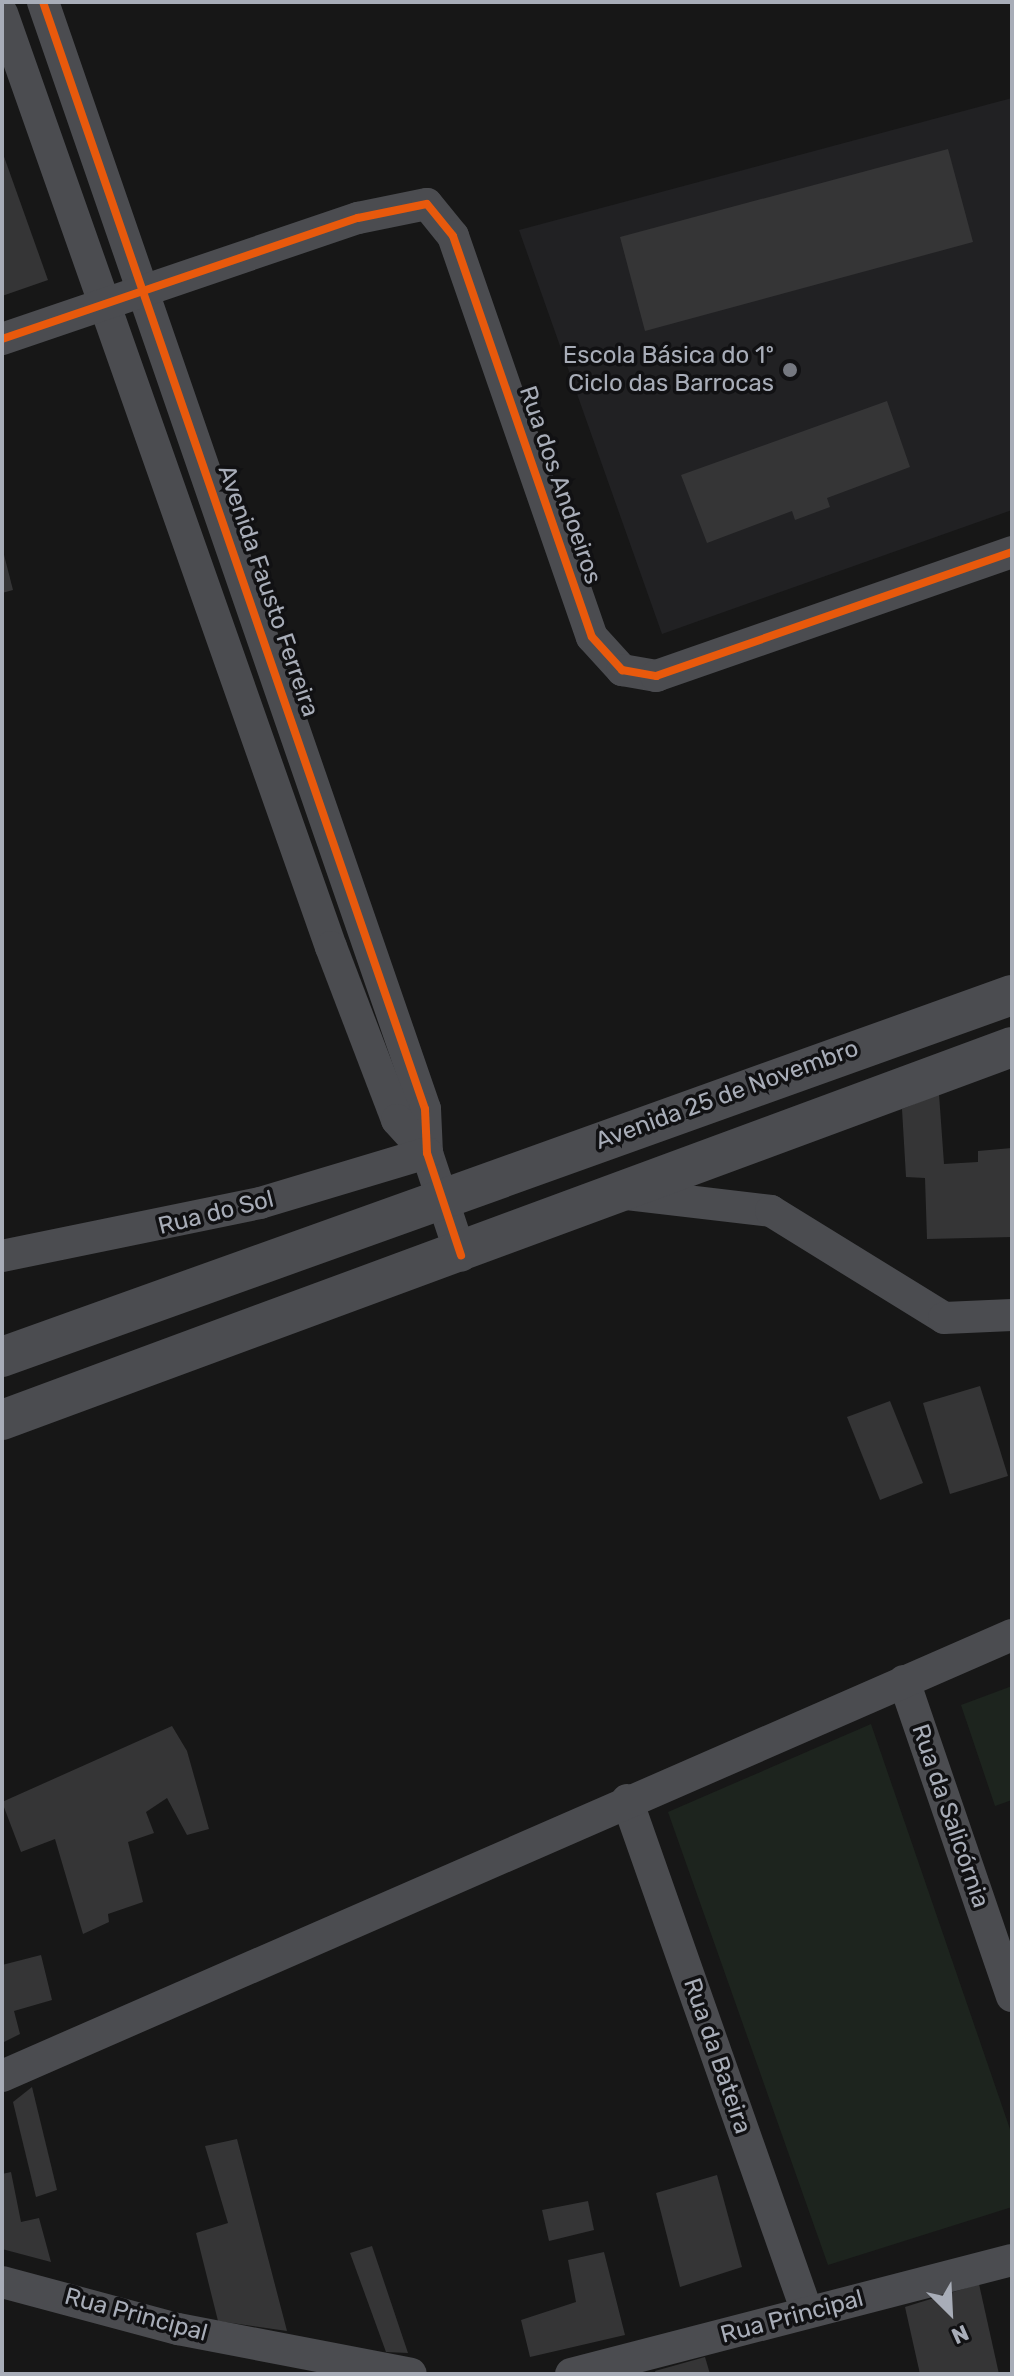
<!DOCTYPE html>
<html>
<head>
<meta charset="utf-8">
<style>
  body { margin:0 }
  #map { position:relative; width:1014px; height:2376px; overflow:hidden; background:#171717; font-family:Rubik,sans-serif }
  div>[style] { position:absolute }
  .built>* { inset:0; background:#212123 }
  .green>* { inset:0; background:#1d241e }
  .building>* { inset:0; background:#353536 }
  .minor>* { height:32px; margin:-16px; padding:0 16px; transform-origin:16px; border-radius:16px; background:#4b4c50 }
  .tertiary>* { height:40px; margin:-20px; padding:0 20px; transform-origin:20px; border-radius:20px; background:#4b4c50 }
  .cycleway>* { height:8px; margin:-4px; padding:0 4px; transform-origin:4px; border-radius:4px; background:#e8590c }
  .dots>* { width:22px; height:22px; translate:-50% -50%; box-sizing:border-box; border:4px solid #111113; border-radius:50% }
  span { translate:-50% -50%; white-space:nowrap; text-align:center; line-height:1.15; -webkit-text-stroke:7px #111113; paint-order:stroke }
  .poi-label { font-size:24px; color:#a8adb8 }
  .right { translate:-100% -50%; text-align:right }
  .street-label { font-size:24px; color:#a8adb8 }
  .frame { position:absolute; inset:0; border:4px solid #a8adb8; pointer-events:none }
  .north { position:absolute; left:910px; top:2272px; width:80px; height:80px; -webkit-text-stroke:6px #111113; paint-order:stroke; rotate:156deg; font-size:22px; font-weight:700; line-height:32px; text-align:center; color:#a8adb8 }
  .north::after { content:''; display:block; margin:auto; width:28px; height:36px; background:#a8adb8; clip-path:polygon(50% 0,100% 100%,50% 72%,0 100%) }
</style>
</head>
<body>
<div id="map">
  <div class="built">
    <i style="clip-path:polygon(1012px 98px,1012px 510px,662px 634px,519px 230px)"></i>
  </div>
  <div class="green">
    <i style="clip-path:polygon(1012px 1686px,1012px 1800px,995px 1806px,961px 1705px)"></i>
    <i style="clip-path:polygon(871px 1724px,1012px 2135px,1012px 2207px,828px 2265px,668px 1812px)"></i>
  </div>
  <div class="building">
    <i style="clip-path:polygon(948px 149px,973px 242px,645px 331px,620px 237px)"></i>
    <i style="clip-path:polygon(2px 151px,48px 280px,2px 296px)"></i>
    <i style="clip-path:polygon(887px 401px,910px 467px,827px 498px,830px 507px,795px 520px,792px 511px,707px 543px,681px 475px)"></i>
    <i style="clip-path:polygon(2px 547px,13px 590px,2px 593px)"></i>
    <i style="clip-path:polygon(939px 1094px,944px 1164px,978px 1162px,978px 1151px,1012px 1148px,1012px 1237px,927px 1239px,925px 1178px,906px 1177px,902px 1109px)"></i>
    <i style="clip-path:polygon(980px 1386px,1008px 1476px,950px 1494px,923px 1403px)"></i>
    <i style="clip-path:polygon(890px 1401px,923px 1483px,880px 1500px,847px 1417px)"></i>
    <i style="clip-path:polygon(172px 1726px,187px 1751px,209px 1829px,187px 1835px,167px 1798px,146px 1812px,154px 1833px,128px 1842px,143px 1902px,108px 1914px,109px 1922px,83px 1934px,55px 1839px,21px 1852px,2px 1802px)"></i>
    <i style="clip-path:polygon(41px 1955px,52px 2000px,14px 2011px,20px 2034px,2px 2043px,2px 1965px)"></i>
    <i style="clip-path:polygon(32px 2087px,57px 2190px,36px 2197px,13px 2102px)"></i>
    <i style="clip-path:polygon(237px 2139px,287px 2331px,218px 2321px,196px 2233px,228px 2223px,205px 2146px)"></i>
    <i style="clip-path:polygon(11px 2172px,21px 2222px,39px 2218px,51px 2262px,2px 2249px,2px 2174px)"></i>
    <i style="clip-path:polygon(717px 2175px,742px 2267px,680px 2287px,656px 2193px)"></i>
    <i style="clip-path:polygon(588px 2201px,594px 2230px,549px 2241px,542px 2210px)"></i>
    <i style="clip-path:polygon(372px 2246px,408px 2353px,386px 2352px,350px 2253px)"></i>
    <i style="clip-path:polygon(604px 2252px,625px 2335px,530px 2357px,521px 2320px,576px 2302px,568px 2260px)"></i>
    <i style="clip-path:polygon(979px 2284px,999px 2374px,920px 2374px,905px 2307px)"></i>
    <i style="clip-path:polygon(705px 2357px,710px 2374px,656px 2374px,655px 2371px)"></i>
  </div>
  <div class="minor">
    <i style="left:43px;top:2px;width:1171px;rotate:70.96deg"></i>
    <i style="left:425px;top:1109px;width:44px;rotate:87.4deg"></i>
    <i style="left:427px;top:1153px;width:108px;rotate:71.6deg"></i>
    <i style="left:2px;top:13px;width:990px;rotate:70.6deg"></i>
    <i style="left:331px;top:947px;width:185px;rotate:69.1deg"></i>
    <i style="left:397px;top:1120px;width:45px;rotate:47.7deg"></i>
    <i style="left:2px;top:339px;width:376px;rotate:-18.8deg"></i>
    <i style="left:358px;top:218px;width:70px;rotate:-11.5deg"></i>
    <i style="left:427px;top:204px;width:41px;rotate:50.9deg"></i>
    <i style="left:453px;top:236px;width:424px;rotate:70.9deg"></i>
    <i style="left:592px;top:637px;width:45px;rotate:47.7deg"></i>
    <i style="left:622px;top:670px;width:35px;rotate:10deg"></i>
    <i style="left:656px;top:676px;width:377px;rotate:-19.2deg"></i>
    <i style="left:627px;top:1194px;width:145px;rotate:6.7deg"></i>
    <i style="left:771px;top:1211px;width:203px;rotate:31.7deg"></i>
    <i style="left:944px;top:1318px;width:68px;rotate:-2.5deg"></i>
    <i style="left:2px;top:1256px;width:263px;rotate:-11.6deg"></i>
    <i style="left:260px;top:1203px;width:174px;rotate:-16.7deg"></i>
    <i style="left:904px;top:1681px;width:333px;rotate:71.1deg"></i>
    <i style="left:627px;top:1800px;width:543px;rotate:70.63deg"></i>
    <i style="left:2px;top:2076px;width:1102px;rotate:-23.59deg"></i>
    <i style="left:2px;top:2282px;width:182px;rotate:15deg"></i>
    <i style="left:178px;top:2329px;width:237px;rotate:10.9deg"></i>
    <i style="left:571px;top:2374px;width:455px;rotate:-14.5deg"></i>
  </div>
  <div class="tertiary">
    <i style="left:2px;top:1357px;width:1073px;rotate:-19.72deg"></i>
    <i style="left:2px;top:1420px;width:1077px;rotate:-20.27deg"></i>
  </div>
  <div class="cycleway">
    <i style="left:43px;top:2px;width:1171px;rotate:70.96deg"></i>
    <i style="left:425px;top:1109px;width:44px;rotate:87.4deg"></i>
    <i style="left:427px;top:1153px;width:108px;rotate:71.6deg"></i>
    <i style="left:2px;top:339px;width:376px;rotate:-18.8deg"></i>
    <i style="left:358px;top:218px;width:70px;rotate:-11.5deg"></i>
    <i style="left:427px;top:204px;width:41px;rotate:50.9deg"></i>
    <i style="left:453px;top:236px;width:424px;rotate:70.9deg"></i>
    <i style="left:592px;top:637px;width:45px;rotate:47.7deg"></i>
    <i style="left:622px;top:670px;width:35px;rotate:10deg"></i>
    <i style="left:656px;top:676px;width:377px;rotate:-19.2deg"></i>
  </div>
  <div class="dots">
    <i style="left:790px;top:370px;background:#757880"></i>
  </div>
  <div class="poi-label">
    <span class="right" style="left:774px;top:370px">Escola Básica do 1º<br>Ciclo das Barrocas</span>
  </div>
  <div class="street-label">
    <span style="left:560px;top:485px;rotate:71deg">Rua dos Andoeiros</span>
    <span style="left:268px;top:591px;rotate:71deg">Avenida Fausto Ferreira</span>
    <span style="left:727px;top:1095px;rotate:-20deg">Avenida 25 de Novembro</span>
    <span style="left:216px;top:1213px;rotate:-14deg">Rua do Sol</span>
    <span style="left:950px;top:1816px;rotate:71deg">Rua da Salicórnia</span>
    <span style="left:717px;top:2056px;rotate:71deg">Rua da Bateira</span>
    <span style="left:136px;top:2315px;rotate:15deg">Rua Principal</span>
    <span style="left:792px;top:2317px;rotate:-15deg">Rua Principal</span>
  </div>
  <div class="frame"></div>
  <div class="north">N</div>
</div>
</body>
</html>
